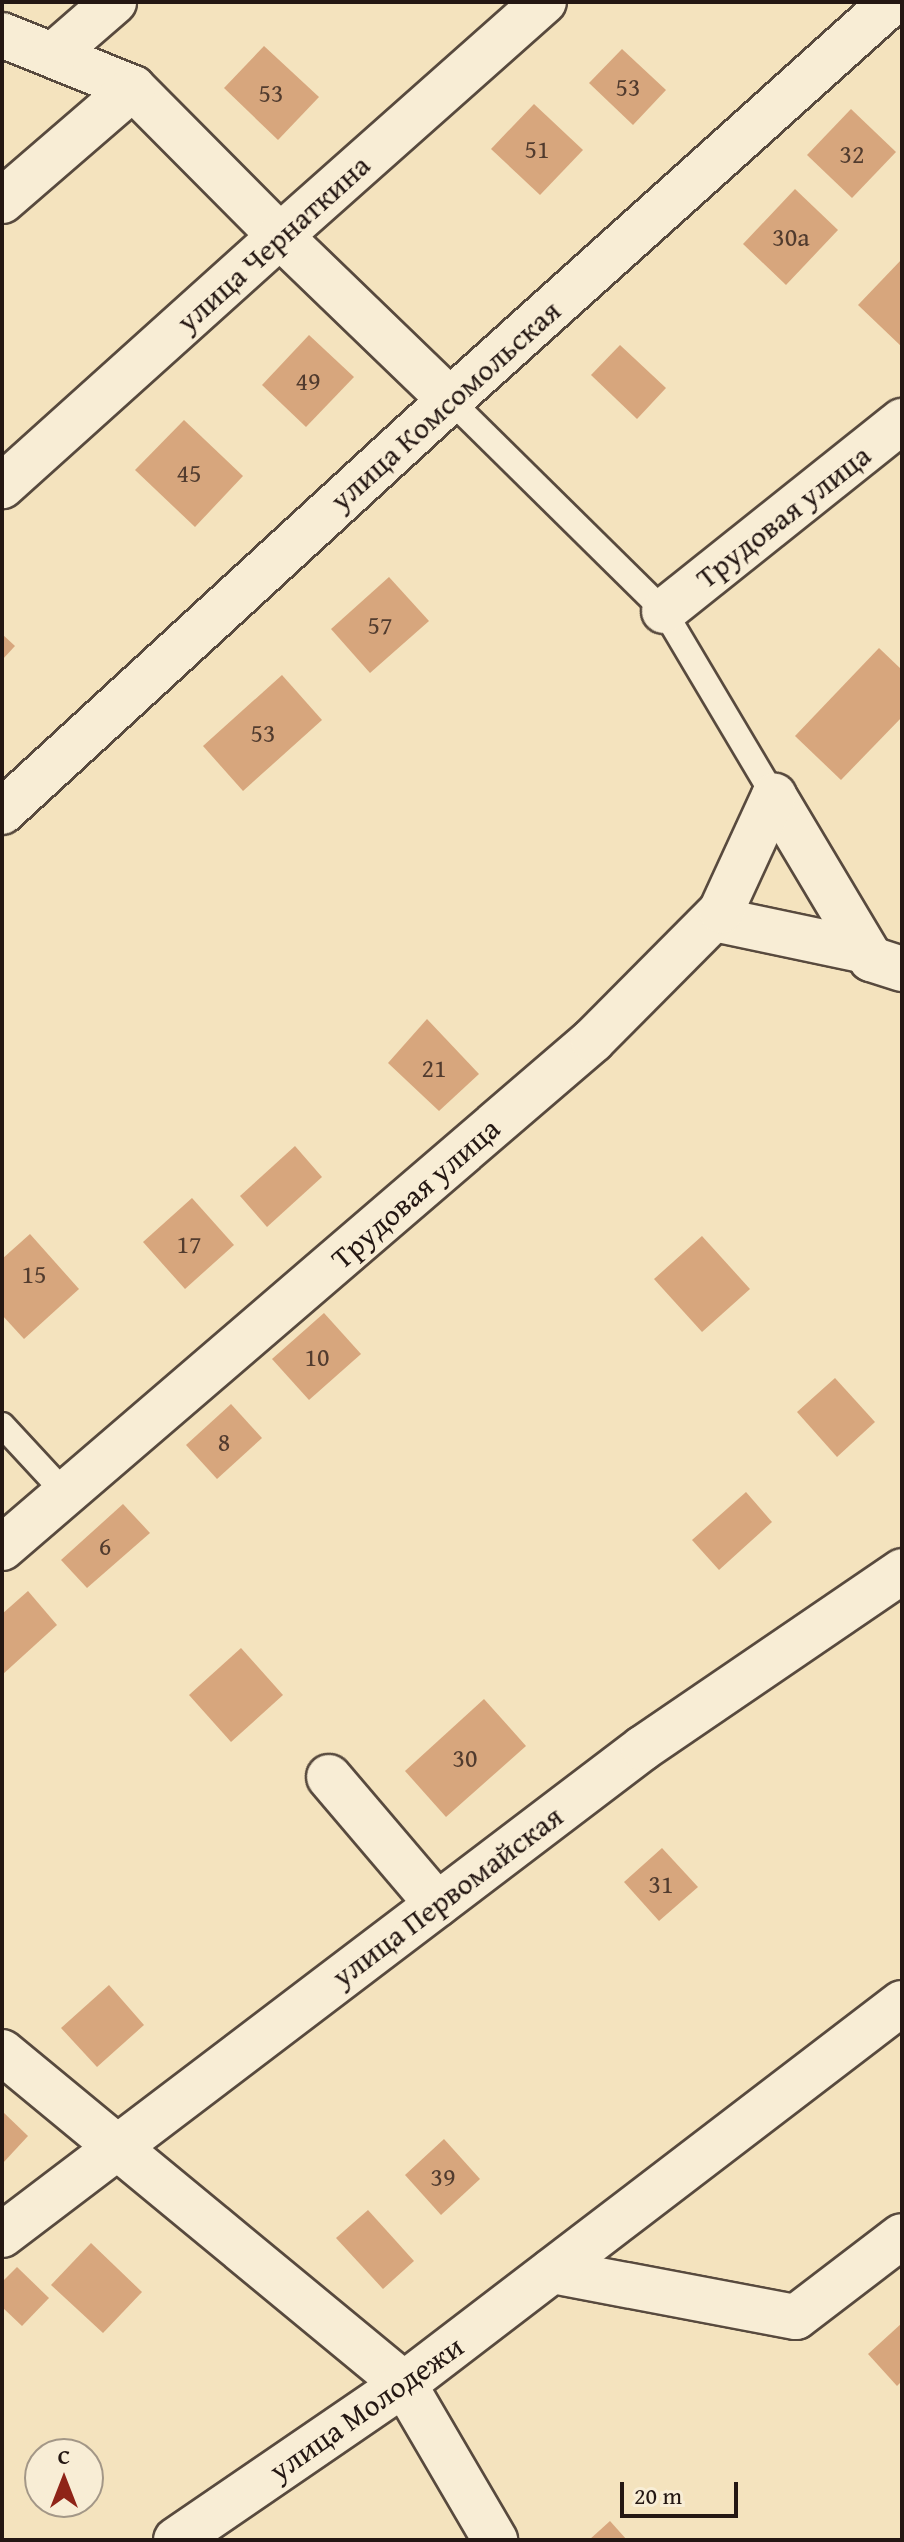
<!DOCTYPE html>
<html>
<head>
<meta charset="utf-8">
<style>
  body { margin:0 }
  #map { position:relative; width:904px; height:2542px; overflow:hidden; background:#f4e3be; font-family:"Gentium Book Plus",serif }
  div>[style] { position:absolute }
  .building>* { inset:0; background:#d7a67d }
  .roads { filter:drop-shadow(2px 0 #584a3e) drop-shadow(-2px 0 #584a3e) drop-shadow(0 2px #584a3e) drop-shadow(0 -2px #584a3e) }
  .service>* { height:24px; margin:-12px; padding:0 12px; transform-origin:12px; border-radius:12px; background:#f8edd5 }
  .minor>* { height:44px; margin:-22px; padding:0 22px; transform-origin:22px; border-radius:22px; background:#f8edd5 }
  .tertiary>* { height:44px; margin:-22px; padding:0 22px; transform-origin:22px; border-radius:22px; background:#f8edd5 }
  span { translate:-50% -50%; white-space:nowrap; text-align:center; line-height:1.15; -webkit-text-stroke:6px #f8edd5; paint-order:stroke }
  .number-label { font-size:26px; color:#513b2e }
  .number-label span { -webkit-text-stroke-width:0 }
  .street-label { font-size:30px; color:#241713 }
  .frame { position:absolute; inset:0; border:4px solid #241713; pointer-events:none }
  .north { position:absolute; left:24px; top:2438px; width:80px; height:80px; box-sizing:border-box; background:#f8edd5; border:2px solid #a39787; border-radius:50%; rotate:0deg; font-size:22px; font-weight:700; line-height:32px; text-align:center; color:#241713 }
  .north::after { content:''; display:block; margin:auto; width:28px; height:36px; background:#8f2418; clip-path:polygon(50% 0,100% 100%,50% 72%,0 100%) }
  .scale { position:absolute; left:620px; top:2482px; width:118px; height:36px; box-sizing:border-box; border:4px solid #241713; border-top:0; padding-left:10px; font-size:24px; line-height:28px; white-space:nowrap; color:#241713; -webkit-text-stroke:6px #f8edd5; paint-order:stroke }
</style>
</head>
<body>
<div id="map">
  <div class="building">
    <i style="clip-path:polygon(264px 46px,319px 97px,278px 140px,224px 88px)"></i>
    <i style="clip-path:polygon(622px 49px,666px 90px,633px 125px,589px 83px)"></i>
    <i style="clip-path:polygon(534px 104px,583px 150px,540px 195px,491px 149px)"></i>
    <i style="clip-path:polygon(851px 109px,896px 152px,852px 198px,807px 155px)"></i>
    <i style="clip-path:polygon(795px 189px,838px 230px,786px 285px,743px 244px)"></i>
    <i style="clip-path:polygon(902px 259px,902px 347px,858px 305px)"></i>
    <i style="clip-path:polygon(309px 335px,354px 377px,306px 427px,262px 385px)"></i>
    <i style="clip-path:polygon(620px 345px,666px 388px,637px 419px,591px 375px)"></i>
    <i style="clip-path:polygon(184px 420px,243px 476px,195px 527px,135px 470px)"></i>
    <i style="clip-path:polygon(389px 577px,429px 621px,370px 673px,331px 629px)"></i>
    <i style="clip-path:polygon(2px 634px,15px 646px,2px 660px)"></i>
    <i style="clip-path:polygon(879px 648px,902px 670px,902px 717px,841px 780px,795px 736px)"></i>
    <i style="clip-path:polygon(282px 675px,322px 720px,243px 791px,203px 746px)"></i>
    <i style="clip-path:polygon(427px 1019px,479px 1074px,439px 1111px,388px 1063px)"></i>
    <i style="clip-path:polygon(295px 1146px,322px 1177px,267px 1227px,240px 1196px)"></i>
    <i style="clip-path:polygon(192px 1198px,234px 1245px,185px 1289px,143px 1242px)"></i>
    <i style="clip-path:polygon(30px 1234px,79px 1289px,24px 1339px,2px 1315px,2px 1259px)"></i>
    <i style="clip-path:polygon(702px 1236px,750px 1289px,702px 1332px,654px 1279px)"></i>
    <i style="clip-path:polygon(324px 1313px,361px 1354px,309px 1400px,272px 1359px)"></i>
    <i style="clip-path:polygon(835px 1378px,875px 1422px,837px 1457px,797px 1412px)"></i>
    <i style="clip-path:polygon(231px 1404px,262px 1438px,217px 1479px,186px 1445px)"></i>
    <i style="clip-path:polygon(746px 1492px,772px 1522px,719px 1570px,692px 1540px)"></i>
    <i style="clip-path:polygon(123px 1504px,150px 1533px,87px 1588px,61px 1560px)"></i>
    <i style="clip-path:polygon(28px 1591px,57px 1625px,2px 1675px,2px 1614px)"></i>
    <i style="clip-path:polygon(241px 1648px,283px 1695px,231px 1742px,189px 1695px)"></i>
    <i style="clip-path:polygon(484px 1699px,526px 1746px,446px 1817px,405px 1771px)"></i>
    <i style="clip-path:polygon(662px 1848px,698px 1887px,659px 1921px,624px 1882px)"></i>
    <i style="clip-path:polygon(109px 1985px,144px 2025px,97px 2067px,61px 2028px)"></i>
    <i style="clip-path:polygon(2px 2111px,28px 2136px,2px 2164px)"></i>
    <i style="clip-path:polygon(444px 2139px,480px 2179px,441px 2215px,405px 2175px)"></i>
    <i style="clip-path:polygon(368px 2210px,414px 2261px,383px 2289px,336px 2238px)"></i>
    <i style="clip-path:polygon(91px 2243px,142px 2292px,103px 2333px,51px 2285px)"></i>
    <i style="clip-path:polygon(17px 2267px,49px 2298px,22px 2326px,2px 2307px,2px 2282px)"></i>
    <i style="clip-path:polygon(902px 2323px,902px 2381px,897px 2386px,868px 2354px)"></i>
    <i style="clip-path:polygon(610px 2521px,627px 2540px,589px 2540px)"></i>
  </div>
  <div class="roads">
    <div class="service">
      <i style="left:450px;top:400px;width:301px;rotate:44.6deg"></i>
      <i style="left:664px;top:611px;width:215px;rotate:59.3deg"></i>
      <i style="left:2px;top:1425px;width:93px;rotate:47.2deg"></i>
    </div>
    <div class="minor">
      <i style="left:2px;top:35px;width:141px;rotate:22deg"></i>
      <i style="left:133px;top:88px;width:209px;rotate:45.2deg"></i>
      <i style="left:280px;top:236px;width:374px;rotate:138deg"></i>
      <i style="left:53px;top:55px;width:81px;rotate:-41deg"></i>
      <i style="left:2px;top:201px;width:173px;rotate:-40.8deg"></i>
      <i style="left:450px;top:400px;width:595px;rotate:-42deg"></i>
      <i style="left:664px;top:611px;width:305px;rotate:-38.6deg"></i>
      <i style="left:774px;top:796px;width:190px;rotate:59.2deg"></i>
      <i style="left:871px;top:959px;width:33px;rotate:18deg"></i>
      <i style="left:714px;top:919px;width:155px;rotate:11.9deg"></i>
      <i style="left:2px;top:1548px;width:779px;rotate:-40.68deg"></i>
      <i style="left:593px;top:1040px;width:182px;rotate:-45.2deg"></i>
      <i style="left:721px;top:911px;width:127px;rotate:-65.3deg"></i>
      <i style="left:329px;top:1777px;width:167px;rotate:49.6deg"></i>
      <i style="left:2px;top:2052px;width:521px;rotate:39.55deg"></i>
      <i style="left:404px;top:2384px;width:181px;rotate:59.7deg"></i>
      <i style="left:2px;top:2235px;width:805px;rotate:-37.23deg"></i>
      <i style="left:643px;top:1748px;width:314px;rotate:-34.3deg"></i>
      <i style="left:552px;top:2271px;width:248px;rotate:10.7deg"></i>
      <i style="left:796px;top:2317px;width:133px;rotate:-37.4deg"></i>
      <i style="left:176px;top:2540px;width:276px;rotate:-34.4deg"></i>
      <i style="left:404px;top:2384px;width:627px;rotate:-37.42deg"></i>
    </div>
    <div class="tertiary">
      <i style="left:2px;top:812px;width:609px;rotate:-42.6deg"></i>
      <i style="left:450px;top:400px;width:236px;rotate:-136deg"></i>
      <i style="left:280px;top:236px;width:353px;rotate:-41.6deg"></i>
    </div>
  </div>
  <div class="number-label">
    <span style="left:628px;top:87px">53</span>
    <span style="left:271px;top:93px">53</span>
    <span style="left:537px;top:149px">51</span>
    <span style="left:852px;top:154px">32</span>
    <span style="left:791px;top:237px">30а</span>
    <span style="left:308px;top:381px">49</span>
    <span style="left:189px;top:473px">45</span>
    <span style="left:380px;top:625px">57</span>
    <span style="left:263px;top:733px">53</span>
    <span style="left:434px;top:1068px">21</span>
    <span style="left:189px;top:1244px">17</span>
    <span style="left:34px;top:1274px">15</span>
    <span style="left:317px;top:1357px">10</span>
    <span style="left:224px;top:1442px">8</span>
    <span style="left:105px;top:1546px">6</span>
    <span style="left:465px;top:1758px">30</span>
    <span style="left:661px;top:1884px">31</span>
    <span style="left:443px;top:2177px">39</span>
  </div>
  <div class="street-label">
    <span style="left:273px;top:243px;rotate:-42deg">улица Чернаткина</span>
    <span style="left:445px;top:405px;rotate:-42deg">улица Комсомольская</span>
    <span style="left:783px;top:516px;rotate:-38deg">Трудовая улица</span>
    <span style="left:415px;top:1193px;rotate:-41deg">Трудовая улица</span>
    <span style="left:447px;top:1896px;rotate:-37deg">улица Первомайская</span>
    <span style="left:366px;top:2408px;rotate:-35deg">улица Молодежи</span>
  </div>
  <div class="frame"></div>
  <div class="north">С</div>
  <div class="scale">20 m</div>
</div>
</body>
</html>
